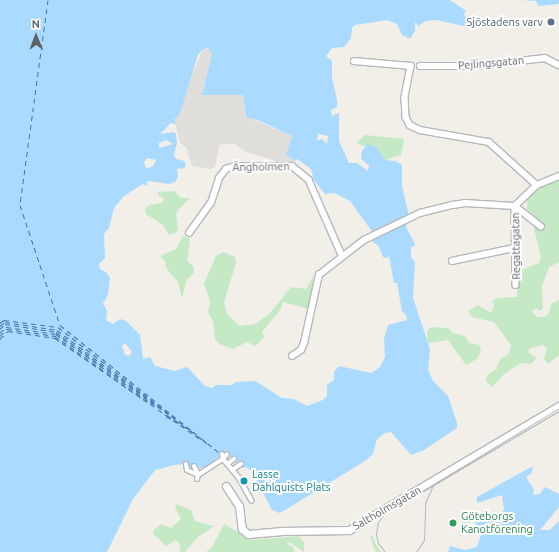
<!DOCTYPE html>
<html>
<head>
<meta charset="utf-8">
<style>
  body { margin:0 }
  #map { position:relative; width:559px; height:552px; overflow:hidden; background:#f1efe8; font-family:Ubuntu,sans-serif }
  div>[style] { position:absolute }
  .industrial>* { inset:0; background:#e0deda }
  .green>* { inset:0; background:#c5e8c5 }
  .water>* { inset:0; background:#aadaff }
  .ferry>* { height:1px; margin-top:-0.5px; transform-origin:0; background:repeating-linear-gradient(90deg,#4174aa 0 5px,transparent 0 9px) }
  .roads { filter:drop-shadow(1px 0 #b5b8bc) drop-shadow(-1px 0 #b5b8bc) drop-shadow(0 1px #b5b8bc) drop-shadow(0 -1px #b5b8bc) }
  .pedestrian>* { height:4px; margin:-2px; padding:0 2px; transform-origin:2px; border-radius:2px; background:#fff }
  .minor>* { height:5.5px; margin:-2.75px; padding:0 2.75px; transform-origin:2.75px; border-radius:2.75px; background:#fff }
  .tertiary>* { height:7px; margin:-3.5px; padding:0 3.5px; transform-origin:3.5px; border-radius:3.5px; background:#fff }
  .tram>* { height:1px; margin:-0.5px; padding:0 0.5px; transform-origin:0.5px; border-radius:0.5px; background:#b6b7b8 }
  .dots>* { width:11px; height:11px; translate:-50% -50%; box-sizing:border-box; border:2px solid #fff; border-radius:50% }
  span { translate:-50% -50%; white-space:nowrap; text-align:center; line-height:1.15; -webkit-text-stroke:4px #fff; paint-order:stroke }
  .service-label { font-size:11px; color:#4e5e75 }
  .right { translate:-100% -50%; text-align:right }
  .street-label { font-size:11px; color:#5f6368 }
  .culture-label { font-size:11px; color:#0d838f }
  .left { translate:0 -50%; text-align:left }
  .leisure-label { font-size:11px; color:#27864d }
  .north { position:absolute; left:16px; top:16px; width:40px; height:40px; -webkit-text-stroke:3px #fff; paint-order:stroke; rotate:359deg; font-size:11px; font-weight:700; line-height:16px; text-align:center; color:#5f6368 }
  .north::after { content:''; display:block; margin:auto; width:14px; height:18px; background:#5f6368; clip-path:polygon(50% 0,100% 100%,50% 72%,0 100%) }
</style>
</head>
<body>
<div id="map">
  <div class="industrial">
    <i style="clip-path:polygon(203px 49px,210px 49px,212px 54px,202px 95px,244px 95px,245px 116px,292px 136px,286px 155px,295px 161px,284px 170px,273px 160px,244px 151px,235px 144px,222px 144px,219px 146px,215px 167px,211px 169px,192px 166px,186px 147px,180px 143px,174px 119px)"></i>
  </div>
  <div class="green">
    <i style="clip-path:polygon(365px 135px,404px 139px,401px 155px,385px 160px,377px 151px,356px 143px)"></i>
    <i style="clip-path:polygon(559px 180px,559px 262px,549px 267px,542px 286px,543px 308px,540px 311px,536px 308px,532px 311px,537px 317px,543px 317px,548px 315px,551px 304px,559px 300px,559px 355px,548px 364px,544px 359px,547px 348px,543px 345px,530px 348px,528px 352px,536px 358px,531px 364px,521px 363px,504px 374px,492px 387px,486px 381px,487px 375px,496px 369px,501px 358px,508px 355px,511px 345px,494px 322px,472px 317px,468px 311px,478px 305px,491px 313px,494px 306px,492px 301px,497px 298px,517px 297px,517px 272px,539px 263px,541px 257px,532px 220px,534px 215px,527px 209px,527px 199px,538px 188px)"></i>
    <i style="clip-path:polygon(174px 191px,181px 198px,190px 198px,178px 210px,176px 215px,178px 228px,176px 233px,169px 235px,163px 225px,146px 214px,145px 209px,149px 205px,162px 203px,164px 198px,158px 195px,158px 192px)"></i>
    <i style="clip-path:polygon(183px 236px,190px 239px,187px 261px,194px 267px,194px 273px,186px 281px,182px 299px,178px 282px,166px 268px,165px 261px,160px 256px,176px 249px)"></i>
    <i style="clip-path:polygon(223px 252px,235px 257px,236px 263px,224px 302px,227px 314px,240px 326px,256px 324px,270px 313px,291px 287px,306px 289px,314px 275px,309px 309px,283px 302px,280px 310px,262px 332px,264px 337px,255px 346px,247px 342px,233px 349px,219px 344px,215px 339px,213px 322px,208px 312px,210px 301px,204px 284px,216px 256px)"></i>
    <i style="clip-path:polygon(431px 327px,448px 328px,453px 333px,465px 336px,469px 343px,479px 345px,481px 351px,477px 359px,466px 365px,448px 340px,428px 343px,427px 331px)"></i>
    <i style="clip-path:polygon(176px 504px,191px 510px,195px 521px,214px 526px,198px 537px,185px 552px,180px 552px,180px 545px,176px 540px,166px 546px,153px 534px,153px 531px,161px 524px,171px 528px,181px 519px,175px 507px)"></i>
    <i style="clip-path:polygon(463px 519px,470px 520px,471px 530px,459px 537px)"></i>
    <i style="clip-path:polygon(224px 524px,251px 540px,298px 536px,304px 542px,304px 552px,289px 542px,287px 544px,294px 548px,294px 552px,206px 552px,212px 547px)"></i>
    <i style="clip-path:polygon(373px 535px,375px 543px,381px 552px,376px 552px,374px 548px,370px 536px)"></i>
  </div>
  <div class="water">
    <i style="clip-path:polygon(evenodd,0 0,450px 0,466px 11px,464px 14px,469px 23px,467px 27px,437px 20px,426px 21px,418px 26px,415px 22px,415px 31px,410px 39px,402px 35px,397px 24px,387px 20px,355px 25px,352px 28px,351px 38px,344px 47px,332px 48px,326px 56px,332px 61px,332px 78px,337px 100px,337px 107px,331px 110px,332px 116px,339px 113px,339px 141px,349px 163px,357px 163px,368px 171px,369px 166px,361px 159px,362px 151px,367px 144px,376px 147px,385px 160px,396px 161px,402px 165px,402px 186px,409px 216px,406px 227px,415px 244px,415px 246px,411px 247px,411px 257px,415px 262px,413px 298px,430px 349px,428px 370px,433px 381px,448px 396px,457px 423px,457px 428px,424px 450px,411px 455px,391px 432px,385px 433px,377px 439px,373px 454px,365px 461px,280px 513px,272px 510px,252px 471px,246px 467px,242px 468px,239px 461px,236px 463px,233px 456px,229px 457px,226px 451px,205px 468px,199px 468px,197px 465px,191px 470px,188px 469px,187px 464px,174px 465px,155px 470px,133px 499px,107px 552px,0 552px,0 0,208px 48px,212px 54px,202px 95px,243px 95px,246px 117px,260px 121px,292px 136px,286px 155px,295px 161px,297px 159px,311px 169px,314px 180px,325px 194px,335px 193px,350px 201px,371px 230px,373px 242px,378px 245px,383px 257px,387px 258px,389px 256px,394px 283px,397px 283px,402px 311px,406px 315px,407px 320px,388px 325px,384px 339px,385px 357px,380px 367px,371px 373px,339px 366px,334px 372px,334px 380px,327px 385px,327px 396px,323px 400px,307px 406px,294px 399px,282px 398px,255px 381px,236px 382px,232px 385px,216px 385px,212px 388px,205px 386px,187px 367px,175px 371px,155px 366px,150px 357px,143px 359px,140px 335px,126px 321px,120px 319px,113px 324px,106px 320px,107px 311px,103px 303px,108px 295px,110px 278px,106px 272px,100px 269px,99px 264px,105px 258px,104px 234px,109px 228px,114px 208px,124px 196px,143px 184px,148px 186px,146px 182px,149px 181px,169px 184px,175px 182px,178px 177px,177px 168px,182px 169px,186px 166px,184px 161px,176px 159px,174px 155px,177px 143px,176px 134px,174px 132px,160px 134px,171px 123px,176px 124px,174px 119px,178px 117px,181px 110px,198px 55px,203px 49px,208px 48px,0 0,318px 134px,328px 136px,327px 144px,322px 139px,317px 141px,318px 134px,0 0,166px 140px,173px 144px,159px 148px,159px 143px,166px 140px,0 0,147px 158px,156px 160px,153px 166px,146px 169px,144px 162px,147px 158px,0 0,125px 343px,132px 352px,129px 356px,125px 355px,122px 346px,125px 343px)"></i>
    <i style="clip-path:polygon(521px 0,559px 0,559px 4px,538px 6px,536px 1px)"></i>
    <i style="clip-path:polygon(533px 466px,532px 473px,526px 477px,534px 490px,533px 495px,540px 494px,545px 487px,559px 494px,559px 507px,540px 530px,550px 530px,559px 521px,559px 552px,448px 552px,450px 546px,465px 550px,477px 547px,483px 529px,488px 526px,488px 524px,476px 526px,475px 520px,498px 515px,504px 510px,502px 495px,477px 503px,477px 497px)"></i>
  </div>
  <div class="ferry">
    <i style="left:48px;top:0;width:207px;rotate:97.8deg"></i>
    <i style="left:20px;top:205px;width:126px;rotate:71.6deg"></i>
    <i style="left:60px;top:325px;width:206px;rotate:38.7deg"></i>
    <i style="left:0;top:323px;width:5px;rotate:-37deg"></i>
    <i style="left:4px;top:320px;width:54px;rotate:7.4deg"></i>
    <i style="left:58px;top:327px;width:169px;rotate:38deg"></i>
    <i style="left:0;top:326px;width:6px;rotate:-39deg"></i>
    <i style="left:5px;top:322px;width:53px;rotate:8.7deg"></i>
    <i style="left:57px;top:330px;width:148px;rotate:37deg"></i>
    <i style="left:0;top:329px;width:7px;rotate:-45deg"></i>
    <i style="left:5px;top:324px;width:52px;rotate:8.9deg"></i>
    <i style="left:56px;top:332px;width:139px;rotate:36.2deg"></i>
    <i style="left:0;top:333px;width:8px;rotate:-45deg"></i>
    <i style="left:6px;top:327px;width:50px;rotate:8deg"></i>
    <i style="left:56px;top:334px;width:122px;rotate:36deg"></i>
    <i style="left:0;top:336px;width:10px;rotate:-45deg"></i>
    <i style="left:7px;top:329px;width:49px;rotate:8.3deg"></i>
    <i style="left:55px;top:336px;width:138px;rotate:35.5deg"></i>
    <i style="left:0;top:339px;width:11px;rotate:-45deg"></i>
    <i style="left:8px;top:331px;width:48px;rotate:8.5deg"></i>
    <i style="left:55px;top:338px;width:112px;rotate:34.8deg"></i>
    <i style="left:167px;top:415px;width:9px;rotate:36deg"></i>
    <i style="left:166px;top:416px;width:9px;rotate:32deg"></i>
    <i style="left:173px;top:420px;width:35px;rotate:35deg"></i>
    <i style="left:175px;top:420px;width:19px;rotate:36deg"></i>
    <i style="left:190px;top:430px;width:18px;rotate:38deg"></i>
    <i style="left:203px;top:440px;width:9px;rotate:41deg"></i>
  </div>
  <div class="roads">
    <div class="pedestrian">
      <i style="left:222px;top:454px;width:5px;rotate:79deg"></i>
      <i style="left:223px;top:459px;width:6px;rotate:-51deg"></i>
      <i style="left:186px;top:464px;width:6px;rotate:81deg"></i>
      <i style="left:187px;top:470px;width:12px;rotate:24deg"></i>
      <i style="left:227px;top:464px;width:9px;rotate:-36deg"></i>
      <i style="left:194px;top:466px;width:9px;rotate:63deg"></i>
      <i style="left:232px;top:470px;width:11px;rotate:-34deg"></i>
      <i style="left:197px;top:479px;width:4px;rotate:-76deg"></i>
      <i style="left:198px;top:475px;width:30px;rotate:-33deg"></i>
      <i style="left:223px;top:459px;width:25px;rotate:50deg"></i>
      <i style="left:239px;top:478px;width:26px;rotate:61deg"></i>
    </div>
    <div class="minor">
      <i style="left:354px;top:61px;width:57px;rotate:5deg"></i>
      <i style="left:411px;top:66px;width:33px;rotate:101deg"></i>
      <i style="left:405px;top:98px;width:19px;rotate:87deg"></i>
      <i style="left:406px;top:117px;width:9px;rotate:63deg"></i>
      <i style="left:410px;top:125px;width:11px;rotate:27deg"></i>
      <i style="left:420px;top:130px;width:70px;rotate:9.9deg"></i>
      <i style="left:489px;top:142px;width:64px;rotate:41.9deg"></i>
      <i style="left:420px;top:66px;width:57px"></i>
      <i style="left:477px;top:66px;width:68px;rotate:-6.7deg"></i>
      <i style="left:545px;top:58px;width:16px;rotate:27deg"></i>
      <i style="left:515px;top:206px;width:79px;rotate:89.3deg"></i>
      <i style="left:515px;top:206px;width:33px;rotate:38deg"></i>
      <i style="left:189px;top:233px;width:37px;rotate:-54deg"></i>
      <i style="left:211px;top:203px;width:26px;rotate:-72deg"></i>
      <i style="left:219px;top:178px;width:11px;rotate:-52deg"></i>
      <i style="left:226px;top:169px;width:10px;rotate:-17deg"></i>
      <i style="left:236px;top:166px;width:56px"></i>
      <i style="left:292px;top:166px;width:22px;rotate:39deg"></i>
      <i style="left:309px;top:180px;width:82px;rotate:66.3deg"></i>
      <i style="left:452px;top:261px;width:63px;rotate:-11.8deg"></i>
      <i style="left:292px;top:356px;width:11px;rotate:-34deg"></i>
      <i style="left:301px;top:350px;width:8px;rotate:-67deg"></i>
      <i style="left:304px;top:343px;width:70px;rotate:-77.6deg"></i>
      <i style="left:319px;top:275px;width:57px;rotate:-37.9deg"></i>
      <i style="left:364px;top:240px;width:62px;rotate:-25.7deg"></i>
      <i style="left:420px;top:213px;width:34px;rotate:-14deg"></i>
      <i style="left:453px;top:205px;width:12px;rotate:-9deg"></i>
      <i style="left:465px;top:203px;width:50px;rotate:3.4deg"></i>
      <i style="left:515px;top:206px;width:30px;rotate:-44deg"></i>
      <i style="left:537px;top:185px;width:24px;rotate:-22deg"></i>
    </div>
    <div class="tertiary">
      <i style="left:226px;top:486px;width:24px;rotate:57deg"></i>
      <i style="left:239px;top:506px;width:23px;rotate:83deg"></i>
      <i style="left:242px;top:529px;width:8px;rotate:40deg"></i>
      <i style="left:248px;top:534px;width:32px;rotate:-5deg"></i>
      <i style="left:280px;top:531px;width:69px;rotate:-0.8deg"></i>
      <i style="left:349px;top:530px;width:244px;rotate:-30.6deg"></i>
    </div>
  </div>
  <div class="tram">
    <i style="left:385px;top:552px;width:11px;rotate:-128deg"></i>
    <i style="left:378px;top:543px;width:9px;rotate:-103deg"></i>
    <i style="left:376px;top:534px;width:12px;rotate:-81deg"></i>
    <i style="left:378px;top:522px;width:10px;rotate:-53deg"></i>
    <i style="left:384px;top:514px;width:205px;rotate:-31.2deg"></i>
    <i style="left:416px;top:552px;width:14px;rotate:-56deg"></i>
    <i style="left:424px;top:540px;width:37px;rotate:-88deg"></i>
    <i style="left:425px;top:503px;width:20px;rotate:-66deg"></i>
  </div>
  <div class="dots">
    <i style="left:551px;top:22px;background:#5c6f8a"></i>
    <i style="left:244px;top:481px;background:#0f9aa8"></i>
    <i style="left:453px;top:523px;background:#2e9e5b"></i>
  </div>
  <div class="service-label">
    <span class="right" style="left:543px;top:22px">Sjöstadens varv</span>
  </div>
  <div class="street-label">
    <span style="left:491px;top:63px;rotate:-5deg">Pejlingsgatan</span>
    <span style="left:261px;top:167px;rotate:-1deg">Ängholmen</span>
    <span style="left:516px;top:246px;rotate:-91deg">Regattagatan</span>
    <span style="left:387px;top:508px;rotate:-30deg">Saltholmsgatan</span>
  </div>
  <div class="culture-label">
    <span class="left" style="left:252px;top:481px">Lasse<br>Dahlquists Plats</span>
  </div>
  <div class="leisure-label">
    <span class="left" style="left:461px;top:523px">Göteborgs<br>Kanotförening</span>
  </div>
  <div class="north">N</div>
</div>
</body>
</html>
